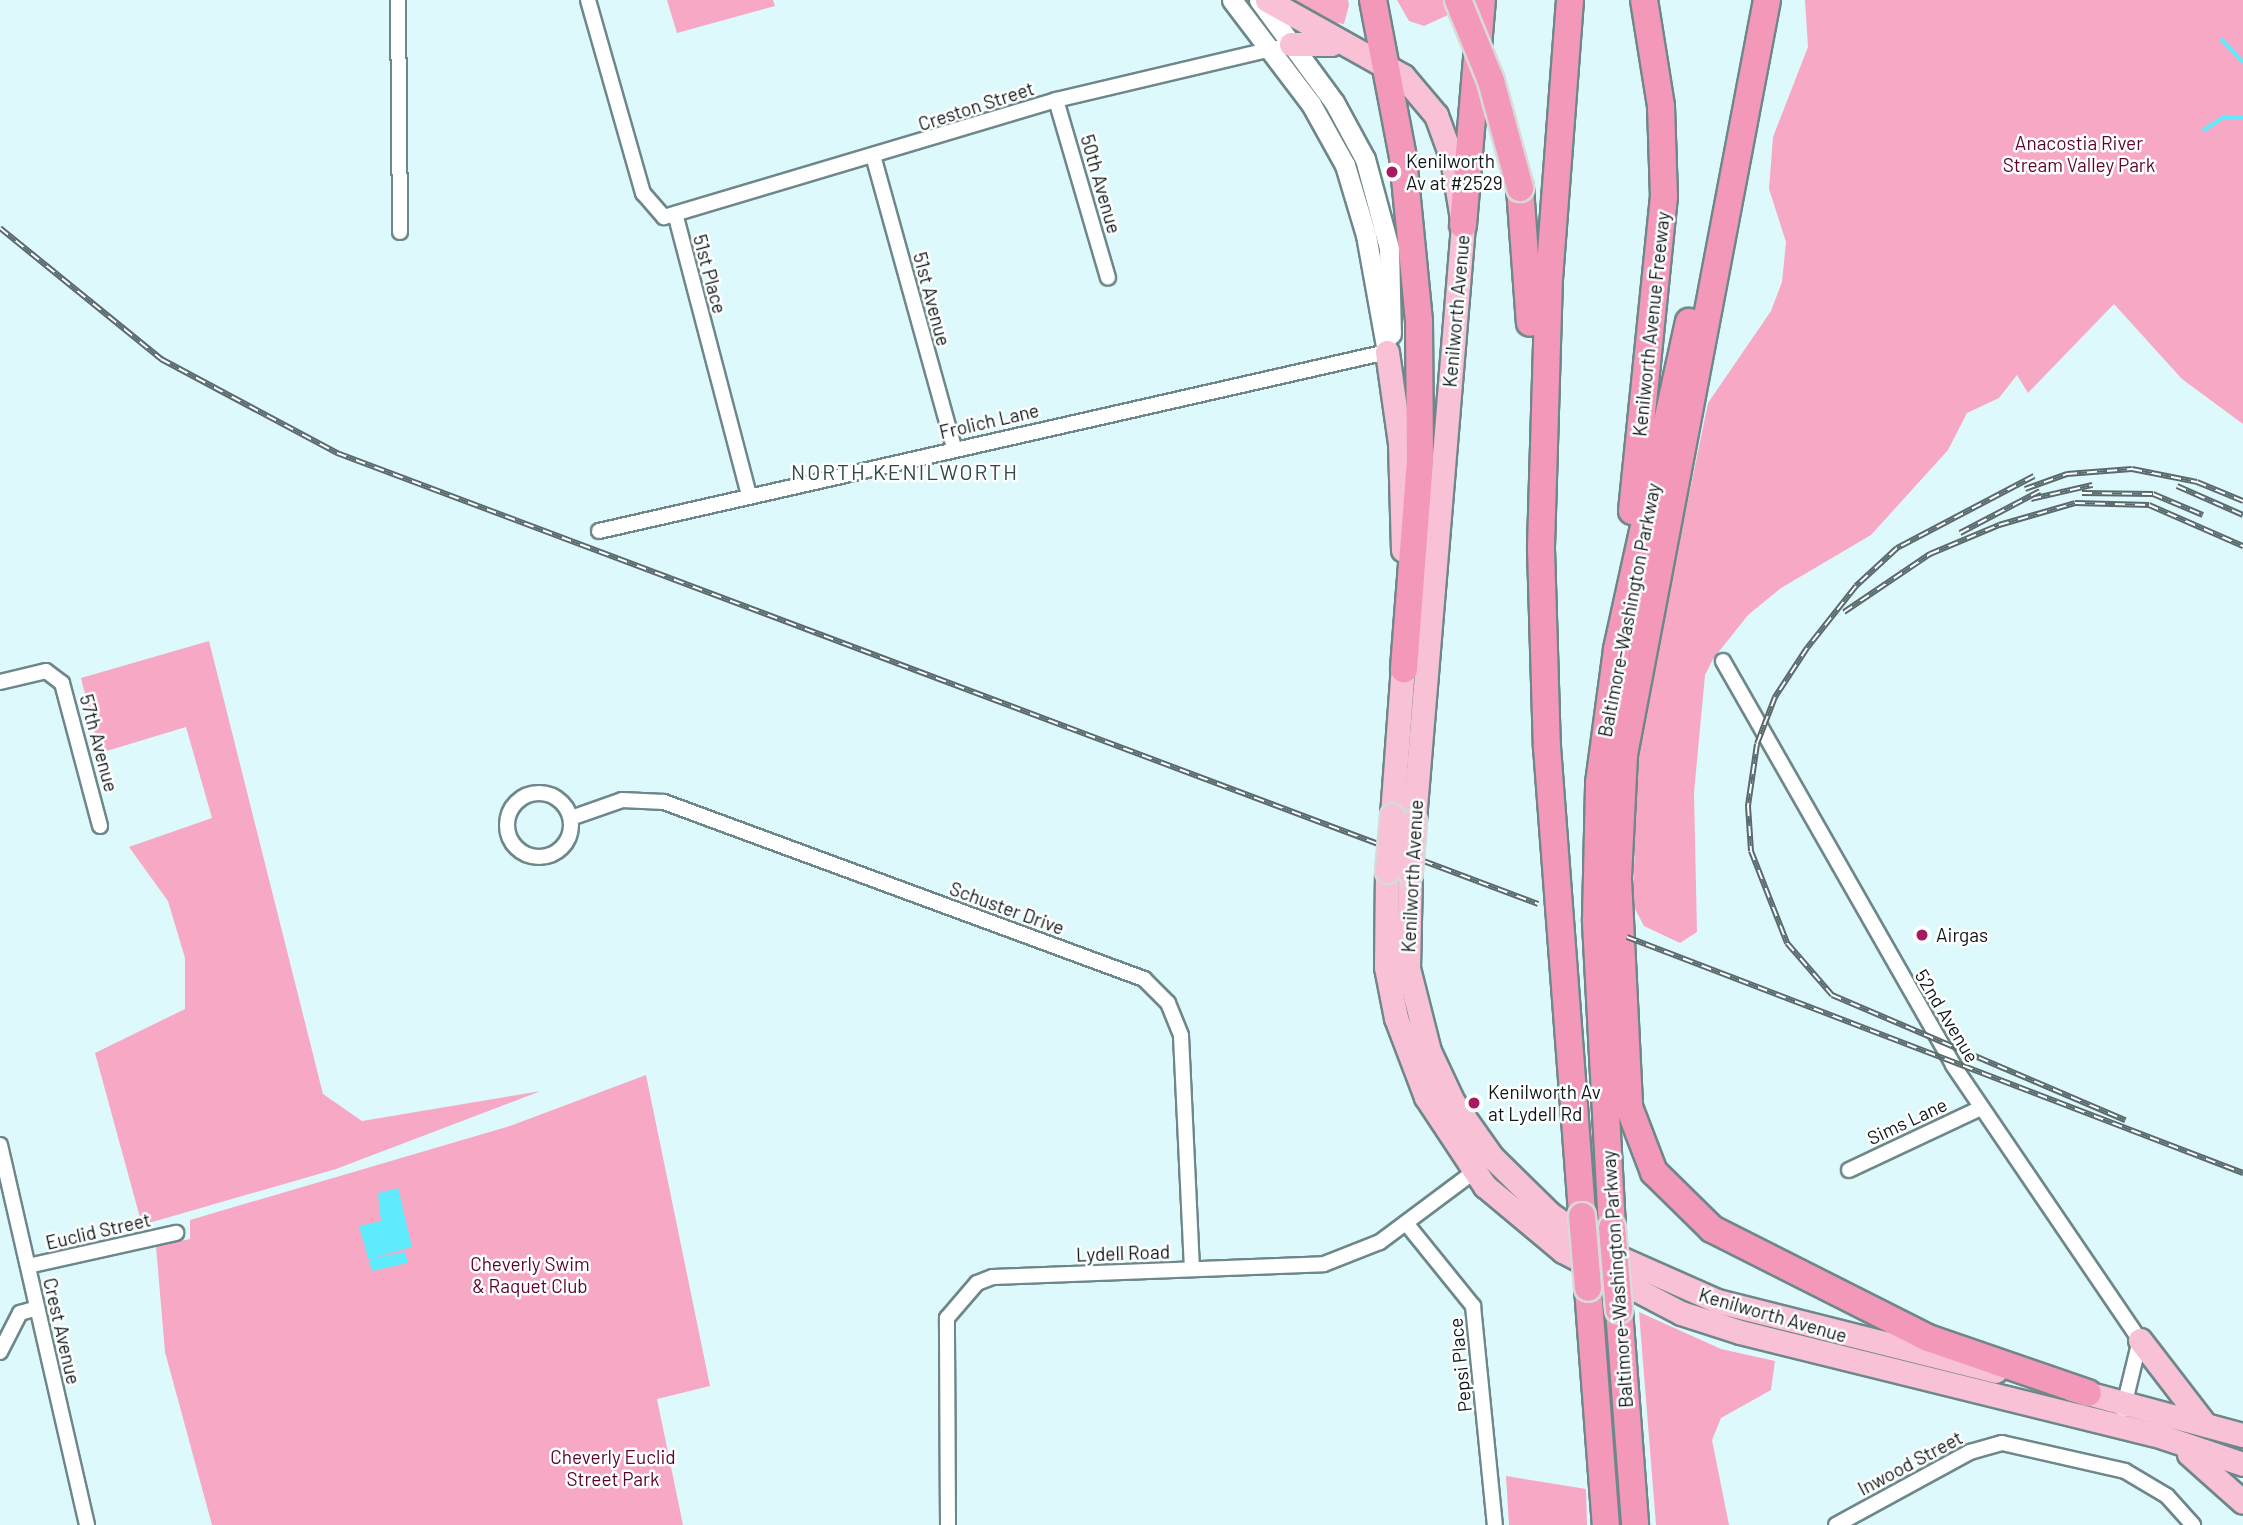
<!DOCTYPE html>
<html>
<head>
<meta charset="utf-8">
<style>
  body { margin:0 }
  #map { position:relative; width:2243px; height:1525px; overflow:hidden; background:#def9fc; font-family:Barlow,sans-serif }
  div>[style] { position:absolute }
  .green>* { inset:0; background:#f7a8c4 }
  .water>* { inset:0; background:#5fecfe }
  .stream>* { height:3.5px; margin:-1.75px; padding:0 1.75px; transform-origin:1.75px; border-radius:1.75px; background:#5fecfe }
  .roads { filter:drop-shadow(2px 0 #6e878a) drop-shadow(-2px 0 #6e878a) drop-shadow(0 2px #6e878a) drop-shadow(0 -2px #6e878a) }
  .minor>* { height:14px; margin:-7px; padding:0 7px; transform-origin:7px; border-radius:7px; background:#fff }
  .minor>.ring { margin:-7px; padding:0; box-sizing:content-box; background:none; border:14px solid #fff; border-radius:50% }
  .secondary>* { height:19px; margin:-9.5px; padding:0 9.5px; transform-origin:9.5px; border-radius:9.5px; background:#fff }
  .primary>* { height:23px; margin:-11.5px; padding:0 11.5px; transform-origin:11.5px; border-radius:11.5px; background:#f8c1d6 }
  .motorway>* { height:26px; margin:-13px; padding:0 13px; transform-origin:13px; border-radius:13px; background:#f498ba }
  .rail>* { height:6px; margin-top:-3px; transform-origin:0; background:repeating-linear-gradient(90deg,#fff 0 10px,#5a6a6c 0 20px); box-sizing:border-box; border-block:2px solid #5a6a6c }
  .bridges { filter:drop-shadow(2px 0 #d8dada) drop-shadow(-2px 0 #d8dada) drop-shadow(0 2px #d8dada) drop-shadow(0 -2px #d8dada) }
  .primary-bridge>* { height:23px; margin:-11.5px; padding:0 11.5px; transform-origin:11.5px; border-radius:11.5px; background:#f8c1d6 }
  .motorway-bridge>* { height:26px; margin:-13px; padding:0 13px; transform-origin:13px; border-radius:13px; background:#f498ba }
  .dots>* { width:19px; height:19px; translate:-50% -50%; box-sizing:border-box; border:4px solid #fff; border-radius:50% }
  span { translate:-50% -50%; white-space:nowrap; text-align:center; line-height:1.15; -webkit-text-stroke:5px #fff; paint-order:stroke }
  .street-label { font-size:19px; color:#0d1718 }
  .park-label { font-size:19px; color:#5b0432 }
  .poi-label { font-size:19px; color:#0d1718 }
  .left { translate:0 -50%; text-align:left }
  .neighbourhood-label { font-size:21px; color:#31484b; letter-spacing:2px }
</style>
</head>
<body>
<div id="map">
  <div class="green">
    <i style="clip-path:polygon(667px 0,773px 0,775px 6px,677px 33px)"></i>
    <i style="clip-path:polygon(1290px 0,1348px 0,1349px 5px,1344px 24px,1324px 21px)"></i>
    <i style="clip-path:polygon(1397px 0,1443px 0,1450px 14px,1424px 26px,1409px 21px)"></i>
    <i style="clip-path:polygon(1805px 0,2243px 0,2243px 424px,2182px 379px,2114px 304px,2028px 393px,2017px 375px,1999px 398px,1967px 413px,1948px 450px,1871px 535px,1781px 588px,1748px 615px,1713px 659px,1705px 675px,1694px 793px,1697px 932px,1680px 943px,1644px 926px,1633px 905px,1638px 742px,1708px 403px,1771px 311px,1782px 282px,1786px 242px,1769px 189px,1773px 137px,1808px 47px)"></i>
    <i style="clip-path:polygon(209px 641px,323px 1094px,362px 1121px,541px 1091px,336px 1169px,142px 1225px,95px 1053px,185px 1009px,185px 958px,168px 901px,129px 847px,212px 818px,186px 727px,100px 753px,81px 678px)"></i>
    <i style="clip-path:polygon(646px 1075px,710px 1386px,657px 1399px,683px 1525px,212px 1525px,165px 1352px,156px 1246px,190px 1239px,190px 1220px,510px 1126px)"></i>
    <i style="clip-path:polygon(1639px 1312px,1721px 1349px,1775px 1361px,1771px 1390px,1721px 1418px,1712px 1440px,1729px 1525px,1656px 1525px)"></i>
    <i style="clip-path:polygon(1506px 1476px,1586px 1489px,1587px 1525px,1509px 1525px)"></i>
  </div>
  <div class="water">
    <i style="clip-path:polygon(398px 1188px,412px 1247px,369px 1259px,405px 1252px,408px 1263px,372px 1271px,359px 1226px,381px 1221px,378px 1193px)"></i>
  </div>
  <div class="stream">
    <i style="left:2222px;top:40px;width:30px;rotate:46deg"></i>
    <i style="left:2204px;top:130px;width:24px;rotate:-33deg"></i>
    <i style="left:2224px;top:117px;width:19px"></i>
  </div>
  <div class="roads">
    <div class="minor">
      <i style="left:398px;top:0;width:232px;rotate:89.5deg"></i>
      <i style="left:588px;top:0;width:201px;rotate:74.1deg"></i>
      <i style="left:643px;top:193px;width:32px;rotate:49deg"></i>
      <i style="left:664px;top:217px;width:409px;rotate:-16.6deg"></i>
      <i style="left:1056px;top:100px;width:226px;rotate:-13.3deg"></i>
      <i style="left:1056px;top:100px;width:185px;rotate:73.7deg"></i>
      <i style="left:874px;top:159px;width:300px;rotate:74.5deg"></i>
      <i style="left:676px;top:217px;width:288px;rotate:75.3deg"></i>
      <i style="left:599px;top:531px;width:808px;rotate:-12.8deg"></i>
      <i style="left:1723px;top:661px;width:465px;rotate:60.3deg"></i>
      <i style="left:1953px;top:1065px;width:333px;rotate:55.8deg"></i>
      <i style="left:2140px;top:1340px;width:72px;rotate:103.7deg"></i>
      <i style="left:0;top:682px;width:47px;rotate:-13.4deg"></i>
      <i style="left:46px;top:671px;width:20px;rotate:37deg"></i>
      <i style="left:62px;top:683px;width:148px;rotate:75.1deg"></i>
      <i class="ring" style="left:507px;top:793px;width:50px;height:50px"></i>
      <i style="left:571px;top:818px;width:54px;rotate:-19.4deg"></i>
      <i style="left:622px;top:800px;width:42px;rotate:2.7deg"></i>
      <i style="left:664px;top:802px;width:512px;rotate:20.24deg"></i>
      <i style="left:1144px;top:979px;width:34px;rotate:45deg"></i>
      <i style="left:1168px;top:1003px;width:35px;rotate:68deg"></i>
      <i style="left:1181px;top:1036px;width:233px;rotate:87.3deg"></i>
      <i style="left:0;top:1145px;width:390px;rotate:77.1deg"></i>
      <i style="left:1849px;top:1170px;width:146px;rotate:-25.2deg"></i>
      <i style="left:1406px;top:1223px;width:107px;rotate:51.1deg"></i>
      <i style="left:1473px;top:1306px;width:220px;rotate:84.3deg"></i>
      <i style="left:28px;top:1266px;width:152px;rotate:-12.6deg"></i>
      <i style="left:0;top:1352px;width:44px;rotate:-62.9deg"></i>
      <i style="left:20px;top:1313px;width:18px;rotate:-16deg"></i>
      <i style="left:948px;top:1525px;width:207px;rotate:-90.3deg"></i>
      <i style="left:947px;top:1318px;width:46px;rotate:-49.4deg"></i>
      <i style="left:977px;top:1283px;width:17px;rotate:-21deg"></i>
      <i style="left:993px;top:1277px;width:331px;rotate:-2.2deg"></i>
      <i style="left:1324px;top:1264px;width:60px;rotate:-21.4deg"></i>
      <i style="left:1380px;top:1242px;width:124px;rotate:-36.8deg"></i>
      <i style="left:1836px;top:1525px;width:153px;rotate:-28.6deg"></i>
      <i style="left:1970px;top:1452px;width:33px;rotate:-16deg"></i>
      <i style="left:2002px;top:1443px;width:126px;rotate:12.8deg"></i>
      <i style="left:2125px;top:1471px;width:49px;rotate:30.8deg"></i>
      <i style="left:2167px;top:1496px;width:39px;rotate:48deg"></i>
    </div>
    <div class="secondary">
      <i style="left:1232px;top:0;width:131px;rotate:52.8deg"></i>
      <i style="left:1311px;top:104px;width:70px;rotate:60.9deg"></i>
      <i style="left:1345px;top:165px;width:73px;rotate:73.3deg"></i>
      <i style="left:1366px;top:235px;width:119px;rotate:79.8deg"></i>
      <i style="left:1259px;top:0;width:127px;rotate:53.7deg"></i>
      <i style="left:1334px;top:102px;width:65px;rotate:61.5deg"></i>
      <i style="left:1365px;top:159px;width:92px;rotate:74.9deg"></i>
      <i style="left:1389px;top:248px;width:86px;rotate:88.7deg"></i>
    </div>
    <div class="primary">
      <i style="left:1267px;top:0;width:156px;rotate:29.2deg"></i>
      <i style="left:1403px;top:76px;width:51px;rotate:49.8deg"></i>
      <i style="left:1436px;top:115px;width:47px;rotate:70deg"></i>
      <i style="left:1452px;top:159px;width:67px;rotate:80.5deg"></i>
      <i style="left:1463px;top:225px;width:597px;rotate:94.71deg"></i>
      <i style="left:1291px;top:44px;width:40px"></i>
      <i style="left:1387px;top:352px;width:92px;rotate:81.9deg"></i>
      <i style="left:1400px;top:443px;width:107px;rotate:88.4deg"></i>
      <i style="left:1392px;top:815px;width:165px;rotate:-85.8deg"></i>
      <i style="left:1387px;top:871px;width:96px;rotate:90.6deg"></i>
      <i style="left:1386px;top:967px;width:52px;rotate:78.9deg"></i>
      <i style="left:1396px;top:1018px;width:85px;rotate:69.2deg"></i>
      <i style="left:1426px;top:1097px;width:107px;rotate:56.5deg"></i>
      <i style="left:1485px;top:1186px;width:102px;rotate:39.8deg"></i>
      <i style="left:1563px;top:1251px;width:133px;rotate:27.7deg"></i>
      <i style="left:1681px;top:1313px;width:62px;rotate:17.9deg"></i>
      <i style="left:1740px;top:1332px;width:436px;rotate:13.9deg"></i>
      <i style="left:2163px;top:1437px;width:84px;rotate:18.6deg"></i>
      <i style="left:1410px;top:873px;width:95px;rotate:91.2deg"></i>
      <i style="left:1408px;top:968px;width:86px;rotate:75.8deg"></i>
      <i style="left:1429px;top:1051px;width:56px;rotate:64.8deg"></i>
      <i style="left:1453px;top:1102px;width:67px;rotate:54.7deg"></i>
      <i style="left:1492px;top:1157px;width:81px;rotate:44.5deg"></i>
      <i style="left:1550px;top:1214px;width:63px;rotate:34.7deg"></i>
      <i style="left:1602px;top:1250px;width:126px;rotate:23.9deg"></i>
      <i style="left:1717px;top:1301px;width:287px;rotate:14.1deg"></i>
      <i style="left:2140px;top:1340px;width:105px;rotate:52.4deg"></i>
      <i style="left:2072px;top:1389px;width:177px;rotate:15.1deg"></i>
      <i style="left:2189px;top:1454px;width:72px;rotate:41.6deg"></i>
    </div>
    <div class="motorway">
      <i style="left:1373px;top:0;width:161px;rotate:79.2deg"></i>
      <i style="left:1403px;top:158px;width:164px;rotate:84.4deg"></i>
      <i style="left:1419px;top:321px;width:139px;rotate:89.6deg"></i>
      <i style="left:1420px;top:460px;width:210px;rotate:94.4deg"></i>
      <i style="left:1570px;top:0;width:278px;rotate:94.3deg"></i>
      <i style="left:1549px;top:277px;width:272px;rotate:91.7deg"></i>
      <i style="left:1541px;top:549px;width:198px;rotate:88.3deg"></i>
      <i style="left:1547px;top:747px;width:470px;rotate:85.7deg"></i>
      <i style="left:1767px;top:0;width:768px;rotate:100.73deg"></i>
      <i style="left:1624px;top:755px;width:124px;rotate:92.8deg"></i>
      <i style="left:1618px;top:879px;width:228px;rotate:87.2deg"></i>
      <i style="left:1629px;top:1107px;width:70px;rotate:69deg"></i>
      <i style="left:1654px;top:1172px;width:81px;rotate:44.5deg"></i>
      <i style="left:1712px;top:1229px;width:242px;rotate:26.8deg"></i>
      <i style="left:1928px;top:1338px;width:169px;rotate:19deg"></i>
      <i style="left:1520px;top:188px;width:135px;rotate:85.8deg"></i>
      <i style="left:1463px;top:225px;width:226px;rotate:-85.2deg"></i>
      <i style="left:1632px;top:511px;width:316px;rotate:-84.2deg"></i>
      <i style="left:1664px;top:197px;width:91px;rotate:-91.9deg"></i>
      <i style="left:1661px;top:106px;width:107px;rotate:-99.1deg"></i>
      <i style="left:1612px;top:1228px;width:309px;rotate:-93deg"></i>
      <i style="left:1596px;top:919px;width:136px;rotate:-88.7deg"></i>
      <i style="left:1599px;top:783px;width:135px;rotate:-82.3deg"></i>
      <i style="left:1617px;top:649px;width:335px;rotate:-77.6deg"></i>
      <i style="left:1588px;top:1288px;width:238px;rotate:85.7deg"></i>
      <i style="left:1619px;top:1310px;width:216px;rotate:85.7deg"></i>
    </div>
  </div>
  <div class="rail">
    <i style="left:0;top:228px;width:208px;rotate:39.1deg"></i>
    <i style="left:161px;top:359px;width:200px;rotate:28.1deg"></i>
    <i style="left:337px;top:453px;width:1283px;rotate:20.58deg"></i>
    <i style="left:2034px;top:476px;width:155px;rotate:152.3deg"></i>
    <i style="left:1897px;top:548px;width:56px;rotate:137.2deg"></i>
    <i style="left:1856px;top:586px;width:79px;rotate:128.3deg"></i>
    <i style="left:1807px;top:648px;width:59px;rotate:123.1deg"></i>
    <i style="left:1775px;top:697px;width:50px;rotate:111deg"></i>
    <i style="left:1757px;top:744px;width:63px;rotate:98.3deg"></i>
    <i style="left:1748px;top:806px;width:45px;rotate:86.2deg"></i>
    <i style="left:1751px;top:851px;width:99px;rotate:68.6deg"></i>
    <i style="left:1787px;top:943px;width:69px;rotate:49.1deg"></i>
    <i style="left:1832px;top:995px;width:319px;rotate:23.1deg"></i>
    <i style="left:2177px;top:486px;width:72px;rotate:23.7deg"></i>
    <i style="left:2025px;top:489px;width:45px;rotate:-19.7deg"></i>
    <i style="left:2067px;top:474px;width:65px;rotate:-4.4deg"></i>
    <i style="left:2132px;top:469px;width:66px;rotate:11.3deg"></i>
    <i style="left:2197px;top:482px;width:50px;rotate:22.4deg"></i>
    <i style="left:2082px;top:493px;width:71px;rotate:0.8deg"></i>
    <i style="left:2153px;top:494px;width:54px;rotate:22.8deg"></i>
    <i style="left:2031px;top:499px;width:63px;rotate:-12.9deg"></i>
    <i style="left:1960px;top:533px;width:90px;rotate:-27.7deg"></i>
    <i style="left:1844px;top:612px;width:104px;rotate:-34deg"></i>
    <i style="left:1930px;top:554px;width:75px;rotate:-22.8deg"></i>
    <i style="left:1999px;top:525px;width:79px;rotate:-16.1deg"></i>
    <i style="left:2075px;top:503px;width:74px;rotate:1.5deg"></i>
    <i style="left:2149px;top:505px;width:103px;rotate:23.6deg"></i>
    <i style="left:1627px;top:937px;width:660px;rotate:20.96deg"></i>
  </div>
  <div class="bridges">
    <div class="primary-bridge">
      <i style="left:1387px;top:871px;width:56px;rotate:-84.9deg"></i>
      <i style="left:1410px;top:873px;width:53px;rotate:-85.7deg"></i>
    </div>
    <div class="motorway-bridge">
      <i style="left:1458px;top:0;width:87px;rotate:67.8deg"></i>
      <i style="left:1491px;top:81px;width:111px;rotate:74.8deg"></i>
      <i style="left:1582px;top:1216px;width:72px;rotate:85.2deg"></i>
      <i style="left:1612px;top:1228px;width:82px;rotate:85.1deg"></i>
    </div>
  </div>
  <div class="dots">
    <i style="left:1392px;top:172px;background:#a51a60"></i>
    <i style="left:1922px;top:935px;background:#a51a60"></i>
    <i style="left:1474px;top:1103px;background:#a51a60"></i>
  </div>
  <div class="street-label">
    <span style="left:976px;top:106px;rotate:-18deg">Creston Street</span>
    <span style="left:1101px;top:184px;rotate:74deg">50th Avenue</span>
    <span style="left:710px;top:274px;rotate:75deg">51st Place</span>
    <span style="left:932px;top:299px;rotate:75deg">51st Avenue</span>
    <span style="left:1456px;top:311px;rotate:-85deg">Kenilworth Avenue</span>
    <span style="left:1651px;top:324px;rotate:-84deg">Kenilworth Avenue Freeway</span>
    <span style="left:989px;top:421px;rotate:-13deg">Frolich Lane</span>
    <span style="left:1629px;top:610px;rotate:-79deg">Baltimore-Washington Parkway</span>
    <span style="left:99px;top:743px;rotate:75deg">57th Avenue</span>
    <span style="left:1412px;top:876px;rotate:-87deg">Kenilworth Avenue</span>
    <span style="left:1007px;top:908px;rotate:20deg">Schuster Drive</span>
    <span style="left:1947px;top:1016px;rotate:59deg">52nd Avenue</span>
    <span style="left:1907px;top:1121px;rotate:-25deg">Sims Lane</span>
    <span style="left:98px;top:1231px;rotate:-13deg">Euclid Street</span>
    <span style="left:1123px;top:1253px;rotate:-2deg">Lydell Road</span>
    <span style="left:1617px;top:1279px;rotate:-94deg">Baltimore-Washington Parkway</span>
    <span style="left:1773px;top:1315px;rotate:16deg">Kenilworth Avenue</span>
    <span style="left:62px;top:1331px;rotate:77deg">Crest Avenue</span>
    <span style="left:1460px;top:1365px;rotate:-96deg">Pepsi Place</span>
    <span style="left:1910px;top:1463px;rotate:-28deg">Inwood Street</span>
  </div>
  <div class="park-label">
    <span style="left:2079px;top:154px">Anacostia River<br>Stream Valley Park</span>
    <span style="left:530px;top:1275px">Cheverly Swim<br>&amp; Raquet Club</span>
    <span style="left:613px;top:1468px">Cheverly Euclid<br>Street Park</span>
  </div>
  <div class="poi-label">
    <span class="left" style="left:1406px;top:172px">Kenilworth<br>Av at #2529</span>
    <span class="left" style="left:1936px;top:935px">Airgas</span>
    <span class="left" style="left:1488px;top:1103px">Kenilworth Av<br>at Lydell Rd</span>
  </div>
  <div class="neighbourhood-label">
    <span style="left:905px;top:472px">NORTH KENILWORTH</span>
  </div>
</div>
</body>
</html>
